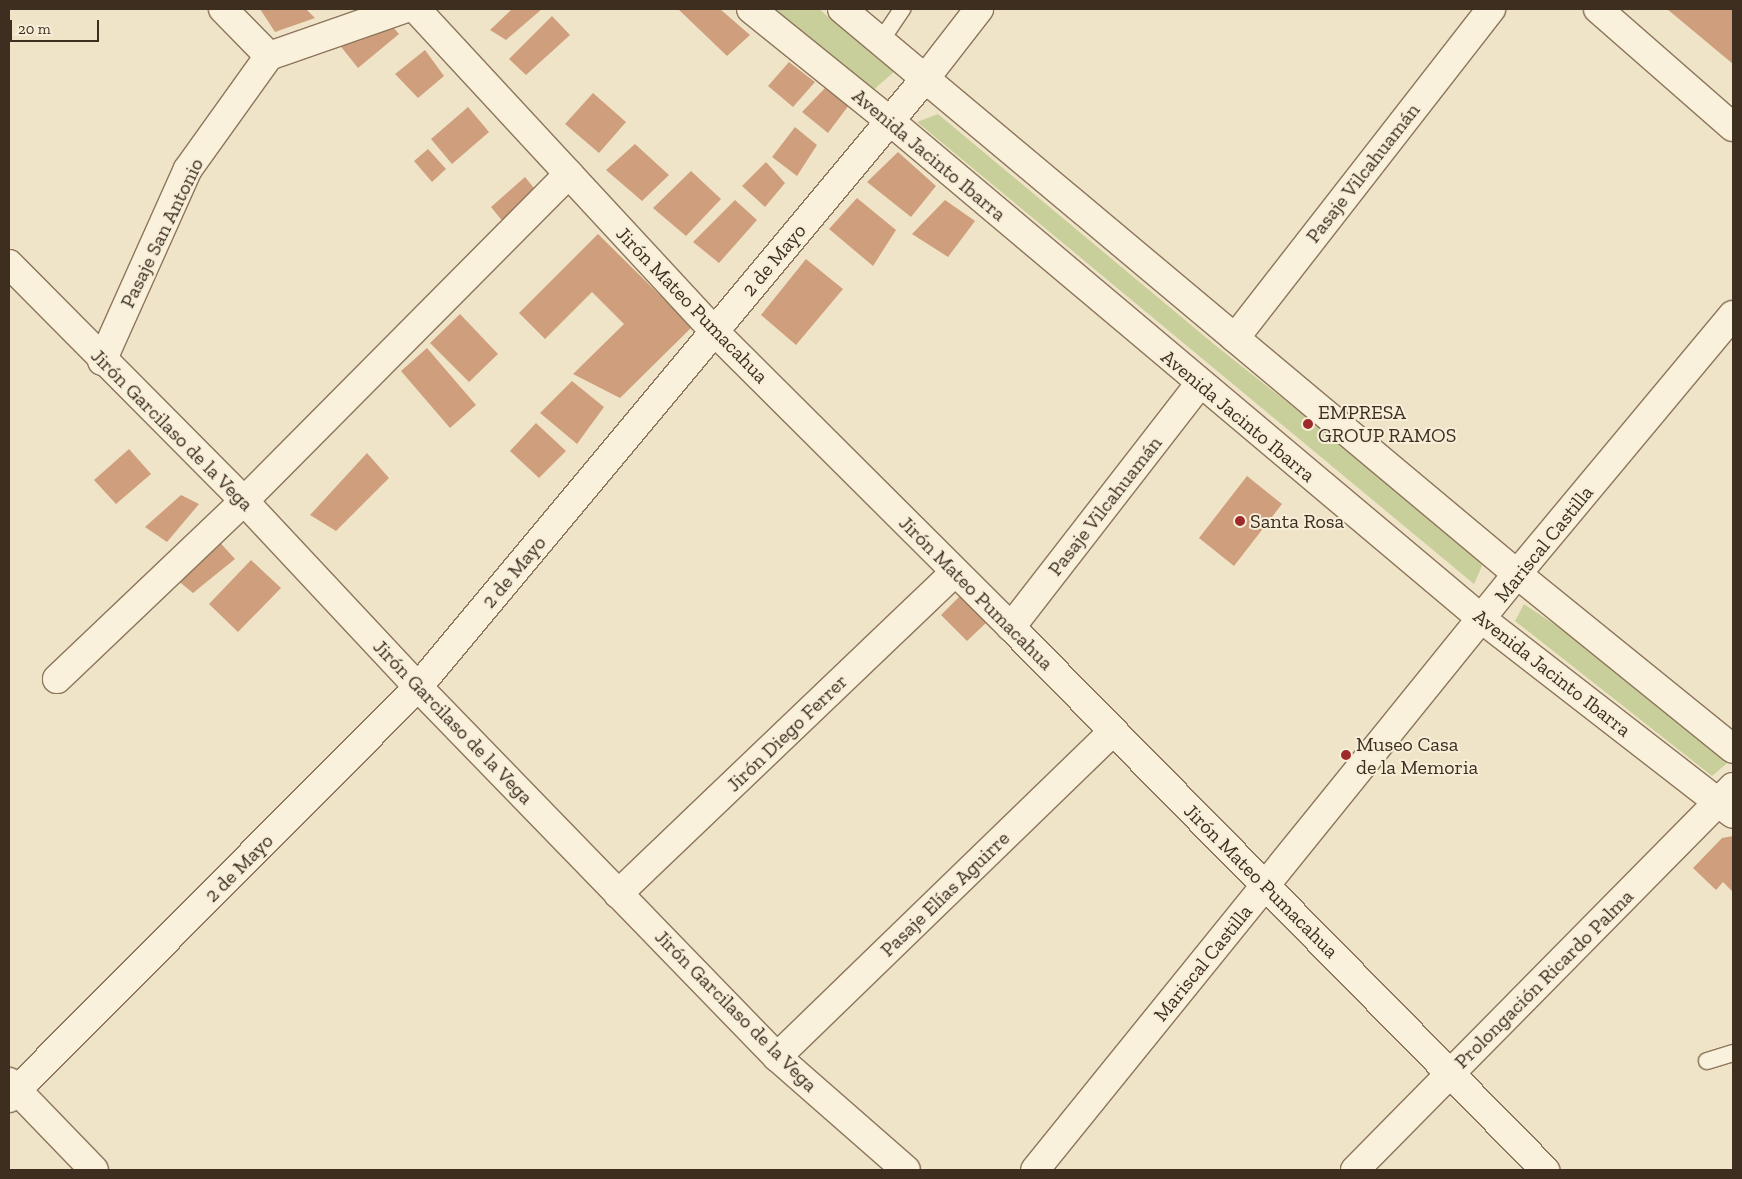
<!DOCTYPE html>
<html>
<head>
<meta charset="utf-8">
<style>
  body { margin:0 }
  #map { position:relative; width:1742px; height:1179px; overflow:hidden; background:#f0e4c8; font-family:"Zilla Slab",serif }
  div>[style] { position:absolute }
  .green>* { inset:0; background:#c9cf9b }
  .building>* { inset:0; background:#cf9f7d }
  .roads { filter:drop-shadow(1px 0 #8d765c) drop-shadow(-1px 0 #8d765c) drop-shadow(0 1px #8d765c) drop-shadow(0 -1px #8d765c) }
  .lane>* { height:16px; margin:-8px; padding:0 8px; transform-origin:8px; border-radius:8px; background:#faf1dc }
  .street>* { height:28px; margin:-14px; padding:0 14px; transform-origin:14px; border-radius:14px; background:#faf1dc }
  .secondary>* { height:28px; margin:-14px; padding:0 14px; transform-origin:14px; border-radius:14px; background:#faf1dc }
  .dots>* { width:14px; height:14px; translate:-50% -50%; box-sizing:border-box; border:2px solid #f7eed8; border-radius:50% }
  span { translate:-50% -50%; white-space:nowrap; text-align:center; line-height:1.15; -webkit-text-stroke:4px #f7eed8; paint-order:stroke }
  .street-label { font-size:20px; color:#3d2e20 }
  .poi-label { font-size:20px; color:#3d2e20 }
  .left { translate:0 -50%; text-align:left }
  .frame { position:absolute; inset:0; border:10px solid #3d2e20; pointer-events:none }
  .scale { position:absolute; left:10px; top:20px; width:89px; height:22px; box-sizing:border-box; border:2px solid #3d2e20; border-top:0; padding-left:6px; font-size:15px; line-height:18px; white-space:nowrap; color:#3d2e20; -webkit-text-stroke:4px #f7eed8; paint-order:stroke }
</style>
</head>
<body>
<div id="map">
  <div class="green">
    <i style="clip-path:polygon(774px 9px,819px 9px,894px 72px,872px 91px)"></i>
    <i style="clip-path:polygon(938px 114px,1215px 345px,1485px 559px,1474px 584px,917px 122px)"></i>
    <i style="clip-path:polygon(1524px 604px,1615px 665px,1732px 759px,1712px 776px,1515px 621px)"></i>
  </div>
  <div class="building">
    <i style="clip-path:polygon(260px 9px,306px 9px,315px 18px,275px 32px)"></i>
    <i style="clip-path:polygon(512px 9px,542px 9px,506px 40px,490px 30px)"></i>
    <i style="clip-path:polygon(678px 9px,720px 9px,750px 35px,727px 56px)"></i>
    <i style="clip-path:polygon(1667px 9px,1733px 9px,1733px 64px)"></i>
    <i style="clip-path:polygon(552px 16px,570px 35px,526px 75px,509px 59px)"></i>
    <i style="clip-path:polygon(392px 26px,399px 34px,358px 68px,338px 43px)"></i>
    <i style="clip-path:polygon(425px 50px,444px 76px,418px 98px,395px 74px)"></i>
    <i style="clip-path:polygon(789px 62px,815px 82px,793px 107px,768px 86px)"></i>
    <i style="clip-path:polygon(826px 87px,849px 105px,828px 133px,802px 112px)"></i>
    <i style="clip-path:polygon(593px 93px,626px 122px,599px 153px,565px 124px)"></i>
    <i style="clip-path:polygon(468px 107px,489px 132px,452px 164px,431px 139px)"></i>
    <i style="clip-path:polygon(795px 127px,817px 145px,797px 176px,772px 157px)"></i>
    <i style="clip-path:polygon(635px 144px,669px 175px,642px 201px,606px 170px)"></i>
    <i style="clip-path:polygon(428px 149px,446px 169px,432px 182px,414px 161px)"></i>
    <i style="clip-path:polygon(898px 152px,936px 186px,911px 217px,867px 182px)"></i>
    <i style="clip-path:polygon(766px 162px,785px 183px,765px 207px,742px 186px)"></i>
    <i style="clip-path:polygon(691px 171px,721px 199px,686px 236px,653px 208px)"></i>
    <i style="clip-path:polygon(525px 177px,538px 193px,504px 223px,491px 207px)"></i>
    <i style="clip-path:polygon(857px 198px,896px 230px,873px 266px,829px 229px)"></i>
    <i style="clip-path:polygon(735px 200px,757px 220px,719px 263px,693px 242px)"></i>
    <i style="clip-path:polygon(945px 200px,975px 221px,948px 257px,912px 234px)"></i>
    <i style="clip-path:polygon(598px 234px,692px 327px,620px 398px,573px 374px,624px 324px,592px 292px,545px 339px,519px 313px)"></i>
    <i style="clip-path:polygon(806px 259px,843px 289px,796px 345px,761px 315px)"></i>
    <i style="clip-path:polygon(460px 314px,498px 354px,469px 382px,430px 343px)"></i>
    <i style="clip-path:polygon(427px 348px,476px 405px,450px 428px,401px 371px)"></i>
    <i style="clip-path:polygon(572px 381px,604px 407px,577px 444px,540px 413px)"></i>
    <i style="clip-path:polygon(536px 423px,566px 451px,539px 478px,510px 451px)"></i>
    <i style="clip-path:polygon(129px 449px,151px 474px,116px 504px,94px 480px)"></i>
    <i style="clip-path:polygon(367px 453px,389px 478px,336px 531px,310px 515px)"></i>
    <i style="clip-path:polygon(1247px 476px,1282px 504px,1234px 566px,1199px 538px)"></i>
    <i style="clip-path:polygon(181px 495px,199px 504px,167px 542px,145px 527px)"></i>
    <i style="clip-path:polygon(215px 537px,235px 559px,193px 593px,171px 575px)"></i>
    <i style="clip-path:polygon(251px 560px,281px 588px,238px 632px,209px 604px)"></i>
    <i style="clip-path:polygon(960px 596px,986px 623px,967px 641px,941px 615px)"></i>
    <i style="clip-path:polygon(1733px 836px,1733px 892px,1723px 882px,1716px 890px,1693px 868px,1722px 838px)"></i>
  </div>
  <div class="roads">
    <div class="lane">
      <i style="left:880px;top:42px;width:40px;rotate:-56deg"></i>
      <i style="left:1707px;top:1061px;width:27px;rotate:-17deg"></i>
    </div>
    <div class="street">
      <i style="left:223px;top:9px;width:66px;rotate:45.6deg"></i>
      <i style="left:416px;top:9px;width:440px;rotate:47.2deg"></i>
      <i style="left:715px;top:332px;width:418px;rotate:44.9deg"></i>
      <i style="left:1011px;top:627px;width:762px;rotate:45.48deg"></i>
      <i style="left:1598px;top:9px;width:179px;rotate:41.2deg"></i>
      <i style="left:9px;top:264px;width:334px;rotate:45.2deg"></i>
      <i style="left:244px;top:501px;width:255px;rotate:46.9deg"></i>
      <i style="left:418px;top:687px;width:516px;rotate:45.86deg"></i>
      <i style="left:777px;top:1057px;width:171px;rotate:41.2deg"></i>
      <i style="left:1235px;top:338px;width:417px;rotate:-52.1deg"></i>
      <i style="left:102px;top:361px;width:210px;rotate:-65.9deg"></i>
      <i style="left:188px;top:169px;width:139px;rotate:-54.4deg"></i>
      <i style="left:269px;top:56px;width:143px;rotate:-19.2deg"></i>
      <i style="left:1011px;top:627px;width:306px;rotate:-52.2deg"></i>
      <i style="left:57px;top:679px;width:258px;rotate:-43.6deg"></i>
      <i style="left:244px;top:501px;width:461px;rotate:-45.2deg"></i>
      <i style="left:618px;top:894px;width:466px;rotate:-43.7deg"></i>
      <i style="left:777px;top:1057px;width:468px;rotate:-44.1deg"></i>
      <i style="left:9px;top:1082px;width:122px;rotate:46deg"></i>
      <i style="left:9px;top:1098px;width:580px;rotate:-45.14deg"></i>
      <i style="left:418px;top:687px;width:790px;rotate:-50.19deg"></i>
      <i style="left:924px;top:80px;width:90px;rotate:-52.2deg"></i>
      <i style="left:1035px;top:1170px;width:767px;rotate:-51.04deg"></i>
      <i style="left:1517px;top:574px;width:337px;rotate:-50.2deg"></i>
      <i style="left:1355px;top:1170px;width:538px;rotate:-45.38deg"></i>
    </div>
    <div class="secondary">
      <i style="left:751px;top:9px;width:179px;rotate:38.9deg"></i>
      <i style="left:890px;top:121px;width:775px;rotate:40.08deg"></i>
      <i style="left:1483px;top:620px;width:316px;rotate:37.8deg"></i>
      <i style="left:842px;top:9px;width:880px;rotate:39.93deg"></i>
      <i style="left:1517px;top:574px;width:278px;rotate:39deg"></i>
    </div>
  </div>
  <div class="dots">
    <i style="left:1308px;top:424px;background:#9e2a2b"></i>
    <i style="left:1240px;top:521px;background:#9e2a2b"></i>
    <i style="left:1346px;top:755px;background:#9e2a2b"></i>
  </div>
  <div class="street-label">
    <span style="left:929px;top:155px;rotate:40deg">Avenida Jacinto Ibarra</span>
    <span style="left:1363px;top:173px;rotate:-52deg">Pasaje Vilcahuamán</span>
    <span style="left:162px;top:233px;rotate:-64deg">Pasaje San Antonio</span>
    <span style="left:774px;top:260px;rotate:-50deg">2 de Mayo</span>
    <span style="left:692px;top:305px;rotate:46deg">Jirón Mateo Pumacahua</span>
    <span style="left:1238px;top:416px;rotate:40deg">Avenida Jacinto Ibarra</span>
    <span style="left:172px;top:430px;rotate:45deg">Jirón Garcilaso de la Vega</span>
    <span style="left:1105px;top:506px;rotate:-52deg">Pasaje Vilcahuamán</span>
    <span style="left:1544px;top:544px;rotate:-51deg">Mariscal Castilla</span>
    <span style="left:514px;top:572px;rotate:-50deg">2 de Mayo</span>
    <span style="left:976px;top:593px;rotate:45deg">Jirón Mateo Pumacahua</span>
    <span style="left:1552px;top:673px;rotate:38deg">Avenida Jacinto Ibarra</span>
    <span style="left:453px;top:722px;rotate:46deg">Jirón Garcilaso de la Vega</span>
    <span style="left:787px;top:733px;rotate:-44deg">Jirón Diego Ferrer</span>
    <span style="left:239px;top:868px;rotate:-45deg">2 de Mayo</span>
    <span style="left:1261px;top:881px;rotate:45deg">Jirón Mateo Pumacahua</span>
    <span style="left:945px;top:894px;rotate:-44deg">Pasaje Elías Aguirre</span>
    <span style="left:1203px;top:963px;rotate:-51deg">Mariscal Castilla</span>
    <span style="left:1544px;top:979px;rotate:-45deg">Prolongación Ricardo Palma</span>
    <span style="left:736px;top:1011px;rotate:45deg">Jirón Garcilaso de la Vega</span>
  </div>
  <div class="poi-label">
    <span class="left" style="left:1318px;top:424px">EMPRESA<br>GROUP RAMOS</span>
    <span class="left" style="left:1250px;top:521px">Santa Rosa</span>
    <span class="left" style="left:1356px;top:756px">Museo Casa<br>de la Memoria</span>
  </div>
  <div class="frame"></div>
  <div class="scale">20 m</div>
</div>
</body>
</html>
